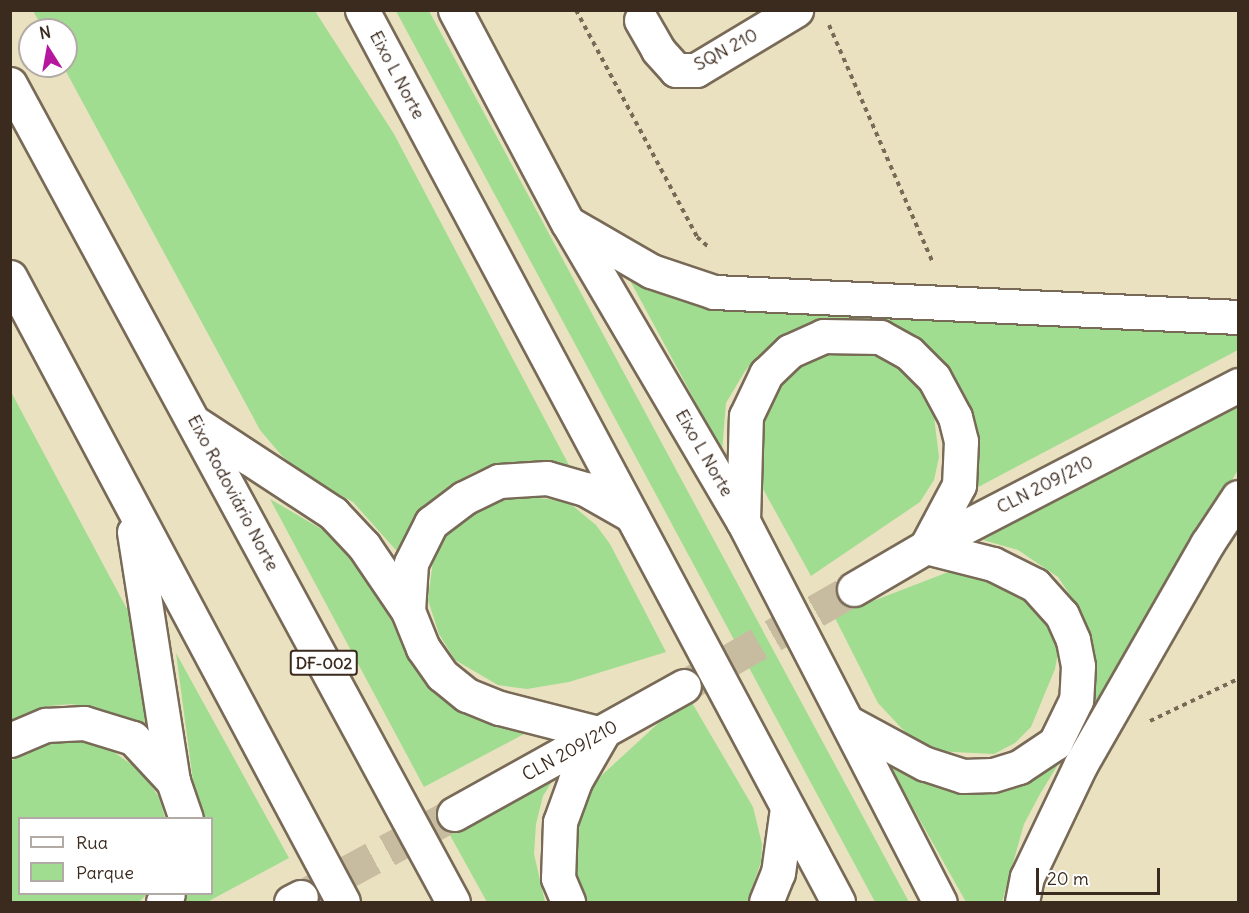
<!DOCTYPE html>
<html>
<head>
<meta charset="utf-8">
<style>
  body { margin:0 }
  #map { position:relative; width:1249px; height:913px; overflow:hidden; background:#eae1c0; font-family:Delius,sans-serif }
  div>[style] { position:absolute }
  .green>* { inset:0; background:#a0dd91 }
  .minor-tunnel>* { height:33px; margin-top:-16.5px; transform-origin:0; background:repeating-linear-gradient(90deg,#c7bca0 0 33px,transparent 0 49px) }
  .path>* { height:4px; margin-top:-2px; transform-origin:0; background:repeating-linear-gradient(90deg,#786a57 0 4.5px,transparent 0 9px) }
  .roads { filter:drop-shadow(2px 0 #786a57) drop-shadow(-2px 0 #786a57) drop-shadow(0 2px #786a57) drop-shadow(0 -2px #786a57) }
  .minor>* { height:33px; margin:-16.5px; padding:0 16.5px; transform-origin:16.5px; border-radius:16.5px; background:#fff }
  .major>* { height:33px; margin:-16.5px; padding:0 16.5px; transform-origin:16.5px; border-radius:16.5px; background:#fff }
  .highway>* { height:33px; margin:-16.5px; padding:0 16.5px; transform-origin:16.5px; border-radius:16.5px; background:#fff }
  span { translate:-50% -50%; white-space:nowrap; text-align:center; line-height:1.15; -webkit-text-stroke:4.5px #fff; paint-order:stroke }
  .shield-label span { padding:2px 4px; background:#fff; border:2px solid; border-radius:4px; -webkit-text-stroke-width:0 }
  .shield-label { font-size:16px; color:#3b2a1e; font-weight:700 }
  .street-label { font-size:18px; color:#3b2a1e }
  .frame { position:absolute; inset:0; border:12px solid #3b2a1e; pointer-events:none }
  .legend { position:absolute; left:18px; top:817px; width:195px; height:78px; box-sizing:border-box; background:#fff; border:2px solid #b1aaa5; margin:0; padding:8px 10px; list-style:none; font-size:18px; color:#3b2a1e }
  .legend li { display:flex; align-items:center; gap:12px; height:30px }
  .legend b { width:30px; border:2px solid #b1aaa5 }
  .north { position:absolute; left:18px; top:18px; width:60px; height:60px; box-sizing:border-box; background:#fff; border:2px solid #b1aaa5; border-radius:50%; rotate:349deg; font-size:16px; font-weight:700; line-height:24px; text-align:center; color:#3b2a1e }
  .north::after { content:''; display:block; margin:auto; width:21px; height:27px; background:#b5179e; clip-path:polygon(50% 0,100% 100%,50% 72%,0 100%) }
  .scale { position:absolute; left:1036px; top:868px; width:124px; height:27px; box-sizing:border-box; border:3px solid #3b2a1e; border-top:0; padding-left:8px; font-size:18px; line-height:21px; white-space:nowrap; color:#3b2a1e; -webkit-text-stroke:4px #fff; paint-order:stroke }
</style>
</head>
<body>
<div id="map">
  <div class="green">
    <i style="clip-path:polygon(33px 11px,315px 11px,394px 134px,570px 467px,538px 462px,499px 463px,474px 472px,445px 489px,429px 510px,403px 558px,353px 502px,313px 480px,282px 456px,260px 430px,63px 66px,66px 30px,44px 30px)"></i>
    <i style="clip-path:polygon(396px 11px,429px 11px,909px 902px,875px 902px)"></i>
    <i style="clip-path:polygon(620px 262px,659px 284px,1238px 325px,1238px 350px,963px 495px,969px 412px,954px 377px,932px 350px,884px 324px,847px 319px,822px 321px,803px 327px,764px 350px,745px 371px,726px 403px,722px 451px)"></i>
    <i style="clip-path:polygon(842px 350px,872px 353px,909px 374px,933px 409px,939px 457px,934px 480px,920px 502px,811px 576px,763px 489px,755px 467px,758px 406px,793px 368px)"></i>
    <i style="clip-path:polygon(10px 390px,127px 609px,134px 626px,146px 731px,102px 709px,71px 704px,49px 706px,11px 720px)"></i>
    <i style="clip-path:polygon(1238px 401px,1238px 470px,1040px 794px,1024px 824px,1002px 902px,966px 902px,890px 767px,913px 778px,943px 785px,1014px 780px,1090px 658px,1080px 610px,1058px 577px,1018px 550px,983px 540px)"></i>
    <i style="clip-path:polygon(508px 495px,567px 501px,596px 525px,610px 544px,666px 652px,569px 682px,527px 689px,498px 685px,455px 660px,439px 634px,428px 600px,434px 552px,446px 534px,471px 512px)"></i>
    <i style="clip-path:polygon(270px 499px,335px 537px,354px 560px,421px 669px,541px 725px,424px 787px)"></i>
    <i style="clip-path:polygon(969px 570px,1008px 581px,1045px 617px,1058px 653px,1055px 669px,1031px 727px,1015px 743px,994px 754px,933px 751px,907px 734px,878px 703px,834px 616px,951px 571px)"></i>
    <i style="clip-path:polygon(176px 653px,289px 858px,207px 902px,182px 902px,188px 894px,212px 894px,212px 818px,198px 818px)"></i>
    <i style="clip-path:polygon(688px 696px,753px 807px,762px 844px,761px 862px,747px 902px,584px 902px,573px 885px,573px 814px,602px 775px)"></i>
    <i style="clip-path:polygon(75px 740px,111px 750px,142px 772px,159px 797px,165px 818px,20px 818px,20px 894px,147px 894px,139px 902px,11px 902px,11px 761px,36px 746px)"></i>
    <i style="clip-path:polygon(563px 764px,543px 796px,536px 824px,534px 854px,545px 902px,487px 902px,446px 828px)"></i>
  </div>
  <div class="minor-tunnel">
    <i style="left:688px;top:684px;width:191px;rotate:-29.8deg"></i>
    <i style="left:301px;top:897px;width:174px;rotate:-28.5deg"></i>
  </div>
  <div class="path">
    <i style="left:576px;top:10px;width:257px;rotate:61.9deg"></i>
    <i style="left:697px;top:237px;width:18px;rotate:41deg"></i>
    <i style="left:829px;top:25px;width:260px;rotate:66.4deg"></i>
    <i style="left:1150px;top:721px;width:98px;rotate:-25.5deg"></i>
  </div>
  <div class="roads">
    <div class="minor">
      <i style="left:641px;top:20px;width:34px;rotate:60deg"></i>
      <i style="left:658px;top:50px;width:27px;rotate:48deg"></i>
      <i style="left:676px;top:70px;width:20px"></i>
      <i style="left:696px;top:70px;width:117px;rotate:-31deg"></i>
      <i style="left:854px;top:589px;width:83px;rotate:-30.3deg"></i>
      <i style="left:926px;top:547px;width:352px;rotate:-27.4deg"></i>
      <i style="left:454px;top:814px;width:263px;rotate:-29.1deg"></i>
      <i style="left:291px;top:902px;width:11px;rotate:-27deg"></i>
    </div>
    <div class="major">
      <i style="left:362px;top:10px;width:1011px;rotate:61.91deg"></i>
      <i style="left:455px;top:10px;width:241px;rotate:62.1deg"></i>
      <i style="left:568px;top:223px;width:346px;rotate:59.6deg"></i>
      <i style="left:743px;top:521px;width:429px;rotate:62.7deg"></i>
      <i style="left:570px;top:224px;width:94px;rotate:30.1deg"></i>
      <i style="left:651px;top:271px;width:66px;rotate:18.4deg"></i>
      <i style="left:714px;top:292px;width:525px;rotate:2.73deg"></i>
      <i style="left:743px;top:521px;width:105px;rotate:-88.4deg"></i>
      <i style="left:746px;top:416px;width:47px;rotate:-64.5deg"></i>
      <i style="left:766px;top:374px;width:33px;rotate:-44deg"></i>
      <i style="left:790px;top:351px;width:36px;rotate:-24deg"></i>
      <i style="left:823px;top:336px;width:57px;rotate:1deg"></i>
      <i style="left:880px;top:337px;width:33px;rotate:29deg"></i>
      <i style="left:909px;top:353px;width:35px;rotate:45deg"></i>
      <i style="left:934px;top:378px;width:44px;rotate:61.7deg"></i>
      <i style="left:955px;top:417px;width:25px;rotate:76deg"></i>
      <i style="left:961px;top:441px;width:44px;rotate:92.6deg"></i>
      <i style="left:959px;top:485px;width:70px;rotate:118deg"></i>
      <i style="left:926px;top:547px;width:69px;rotate:14.2deg"></i>
      <i style="left:993px;top:564px;width:47px;rotate:26.6deg"></i>
      <i style="left:1035px;top:585px;width:40px;rotate:48deg"></i>
      <i style="left:1062px;top:615px;width:27px;rotate:66deg"></i>
      <i style="left:1073px;top:640px;width:26px;rotate:79deg"></i>
      <i style="left:1078px;top:666px;width:34px;rotate:93deg"></i>
      <i style="left:1076px;top:700px;width:48px;rotate:116deg"></i>
      <i style="left:1055px;top:743px;width:43px;rotate:146.3deg"></i>
      <i style="left:1019px;top:767px;width:28px;rotate:163deg"></i>
      <i style="left:992px;top:775px;width:29px;rotate:178deg"></i>
      <i style="left:963px;top:776px;width:40px;rotate:-162deg"></i>
      <i style="left:925px;top:764px;width:84px;rotate:-151.6deg"></i>
      <i style="left:1022px;top:902px;width:25px;rotate:-79deg"></i>
      <i style="left:1027px;top:877px;width:125px;rotate:-64.5deg"></i>
      <i style="left:1081px;top:764px;width:254px;rotate:-60.2deg"></i>
      <i style="left:1207px;top:544px;width:56px;rotate:-56.6deg"></i>
    </div>
    <div class="highway">
      <i style="left:10px;top:84px;width:930px;rotate:61.56deg"></i>
      <i style="left:10px;top:277px;width:708px;rotate:61.95deg"></i>
      <i style="left:197px;top:424px;width:163px;rotate:33.2deg"></i>
      <i style="left:333px;top:513px;width:45px;rotate:46.8deg"></i>
      <i style="left:364px;top:546px;width:78px;rotate:55.9deg"></i>
      <i style="left:408px;top:611px;width:40px;rotate:68deg"></i>
      <i style="left:423px;top:648px;width:33px;rotate:55deg"></i>
      <i style="left:442px;top:675px;width:32px;rotate:39deg"></i>
      <i style="left:467px;top:695px;width:35px;rotate:22deg"></i>
      <i style="left:500px;top:708px;width:105px;rotate:14.3deg"></i>
      <i style="left:602px;top:734px;width:54px;rotate:119.9deg"></i>
      <i style="left:575px;top:781px;width:44px;rotate:110.1deg"></i>
      <i style="left:560px;top:822px;width:56px;rotate:92deg"></i>
      <i style="left:558px;top:878px;width:26px;rotate:67deg"></i>
      <i style="left:134px;top:532px;width:252px;rotate:81.1deg"></i>
      <i style="left:173px;top:781px;width:39px;rotate:71deg"></i>
      <i style="left:408px;top:611px;width:48px;rotate:-86.4deg"></i>
      <i style="left:411px;top:563px;width:45px;rotate:-63.4deg"></i>
      <i style="left:431px;top:523px;width:41px;rotate:-37.1deg"></i>
      <i style="left:464px;top:498px;width:39px;rotate:-26deg"></i>
      <i style="left:499px;top:481px;width:48px;rotate:-3.6deg"></i>
      <i style="left:547px;top:478px;width:40px;rotate:16deg"></i>
      <i style="left:585px;top:489px;width:53px;rotate:29.5deg"></i>
      <i style="left:10px;top:740px;width:39px;rotate:-23deg"></i>
      <i style="left:46px;top:725px;width:38px;rotate:-3deg"></i>
      <i style="left:84px;top:723px;width:51px;rotate:17deg"></i>
      <i style="left:133px;top:738px;width:59px;rotate:47.1deg"></i>
      <i style="left:163px;top:902px;width:9px;rotate:-58deg"></i>
      <i style="left:766px;top:902px;width:31px;rotate:-68deg"></i>
      <i style="left:778px;top:873px;width:66px;rotate:-82.1deg"></i>
    </div>
  </div>
  <div class="shield-label">
    <span style="left:324px;top:663px">DF-002</span>
  </div>
  <div class="street-label">
    <span style="left:726px;top:50px;rotate:-28deg">SQN 210</span>
    <span style="left:397px;top:75px;rotate:62deg">Eixo L Norte</span>
    <span style="left:704px;top:453px;rotate:60deg">Eixo L Norte</span>
    <span style="left:1045px;top:485px;rotate:-27deg">CLN 209/210</span>
    <span style="left:233px;top:493px;rotate:62deg">Eixo Rodoviário Norte</span>
    <span style="left:570px;top:751px;rotate:-29deg">CLN 209/210</span>
  </div>
  <div class="frame"></div>
  <ul class="legend">
  <li><b style="height:8px;background:#fff"></b>Rua</li>
  <li><b style="height:16px;background:#a0dd91"></b>Parque</li>
  </ul>
  <div class="north">N</div>
  <div class="scale">20 m</div>
</div>
</body>
</html>
